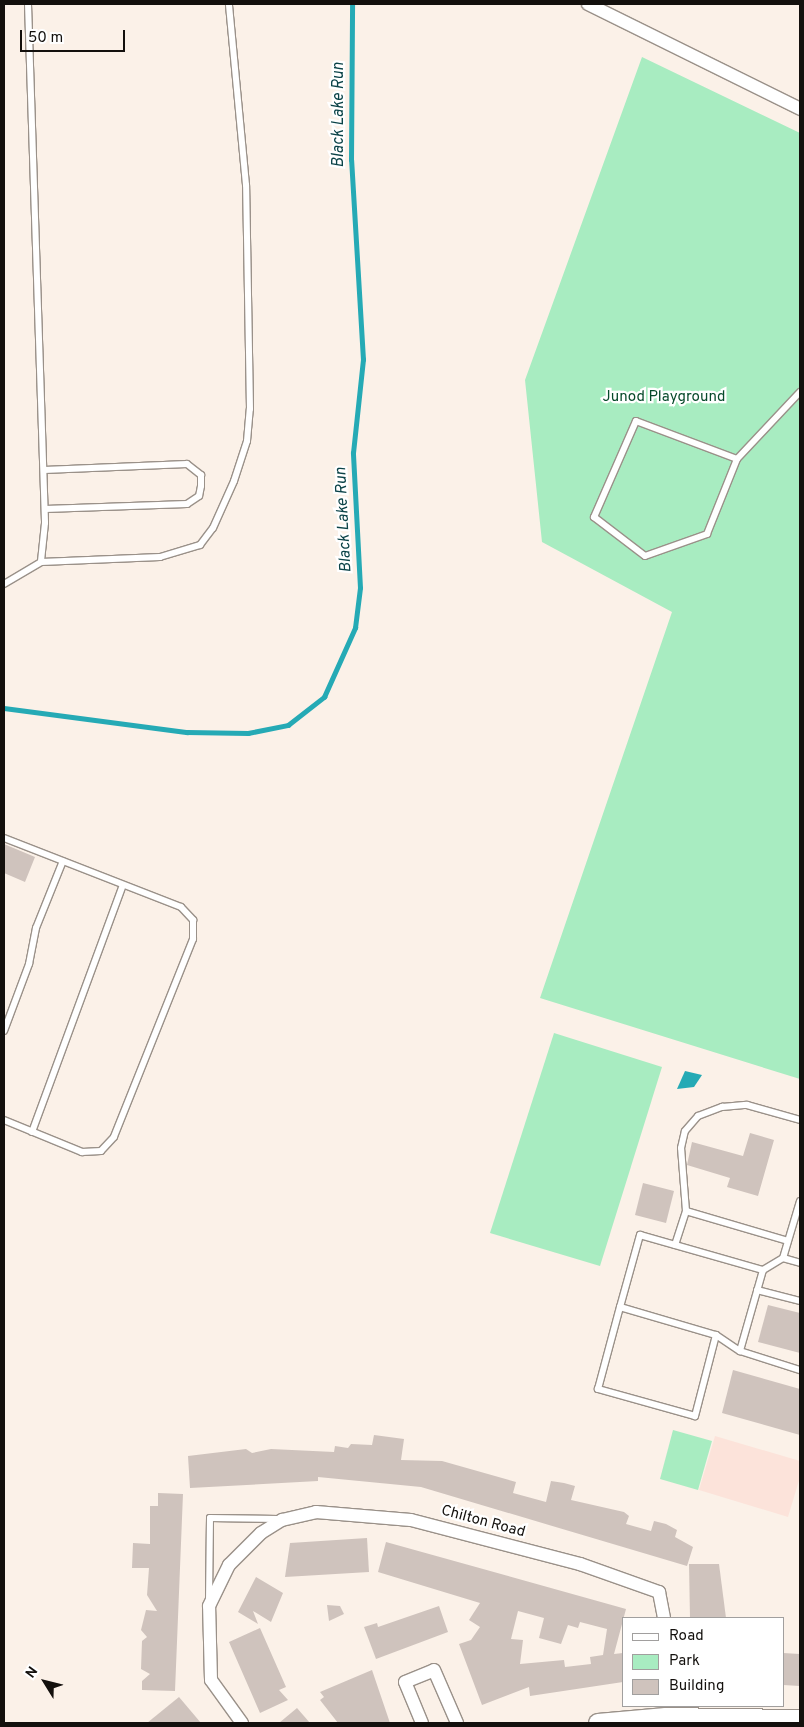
<!DOCTYPE html>
<html>
<head>
<meta charset="utf-8">
<style>
  body { margin:0 }
  #map { position:relative; width:804px; height:1727px; overflow:hidden; background:#fbf1e8; font-family:Overpass,sans-serif }
  div>[style] { position:absolute }
  .education>* { inset:0; background:#fce3da }
  .green>* { inset:0; background:#a8ecc1 }
  .water>* { inset:0; background:#25aab5 }
  .stream>* { height:4.5px; margin:-2.25px; padding:0 2.25px; transform-origin:2.25px; border-radius:2.25px; background:#25aab5 }
  .building>* { inset:0; background:#cfc3bd }
  .roads { filter:drop-shadow(1px 0 #9a9189) drop-shadow(-1px 0 #9a9189) drop-shadow(0 1px #9a9189) drop-shadow(0 -1px #9a9189) }
  .lane>* { height:6px; margin:-3px; padding:0 3px; transform-origin:3px; border-radius:3px; background:#fff }
  .street>* { height:12px; margin:-6px; padding:0 6px; transform-origin:6px; border-radius:6px; background:#fff }
  .secondary>* { height:18px; margin:-9px; padding:0 9px; transform-origin:9px; border-radius:9px; background:#fff }
  span { translate:-50% -50%; white-space:nowrap; text-align:center; line-height:1.15; -webkit-text-stroke:4.5px #fff; paint-order:stroke }
  .park-label { font-size:15px; color:#074a2b }
  .street-label { font-size:15px; color:#13100d }
  .water-label { font-size:16px; color:#0b4348; font-style:italic }
  .frame { position:absolute; inset:0; border:5px solid #13100d; pointer-events:none }
  .legend { position:absolute; left:622px; top:1617px; width:162px; height:90px; box-sizing:border-box; background:#fff; border:1px solid #a19f9e; margin:0; padding:6px 9px; list-style:none; font-size:15px; color:#13100d }
  .legend li { display:flex; align-items:center; gap:10px; height:25px }
  .legend b { width:25px; border:1px solid #a19f9e }
  .north { position:absolute; left:20px; top:1657px; width:50px; height:50px; -webkit-text-stroke:4px #fff; paint-order:stroke; rotate:306deg; font-size:14px; font-weight:700; line-height:20px; text-align:center; color:#13100d }
  .north::after { content:''; display:block; margin:auto; width:18px; height:22px; background:#13100d; clip-path:polygon(50% 0,100% 100%,50% 72%,0 100%) }
  .scale { position:absolute; left:20px; top:30px; width:105px; height:22px; box-sizing:border-box; border:2px solid #13100d; border-top:0; padding-left:6px; font-size:15px; line-height:18px; white-space:nowrap; color:#13100d; -webkit-text-stroke:4px #fff; paint-order:stroke }
</style>
</head>
<body>
<div id="map">
  <div class="education">
    <i style="clip-path:polygon(715px 1436px,800px 1461px,800px 1477px,788px 1517px,699px 1490px)"></i>
  </div>
  <div class="green">
    <i style="clip-path:polygon(642px 57px,800px 133px,800px 1079px,540px 998px,672px 612px,542px 542px,525px 380px)"></i>
    <i style="clip-path:polygon(554px 1033px,662px 1067px,600px 1266px,490px 1233px)"></i>
    <i style="clip-path:polygon(673px 1430px,712px 1441px,698px 1490px,660px 1479px)"></i>
  </div>
  <div class="water">
    <i style="clip-path:polygon(685px 1071px,702px 1075px,694px 1087px,677px 1089px)"></i>
  </div>
  <div class="stream">
    <i style="left:4px;top:708px;width:185px;rotate:7.5deg"></i>
    <i style="left:187px;top:732px;width:61px;rotate:0.9deg"></i>
    <i style="left:248px;top:733px;width:41px;rotate:-11.3deg"></i>
    <i style="left:288px;top:725px;width:46px;rotate:-37.9deg"></i>
    <i style="left:324px;top:697px;width:76px;rotate:-65.8deg"></i>
    <i style="left:355px;top:628px;width:40px;rotate:-82.9deg"></i>
    <i style="left:360px;top:588px;width:135px;rotate:-93deg"></i>
    <i style="left:353px;top:453px;width:94px;rotate:-83.9deg"></i>
    <i style="left:363px;top:360px;width:200px;rotate:-93.4deg"></i>
    <i style="left:351px;top:160px;width:156px;rotate:-89.6deg"></i>
  </div>
  <div class="building">
    <i style="clip-path:polygon(4px 844px,35px 857px,25px 882px,4px 873px)"></i>
    <i style="clip-path:polygon(750px 1133px,774px 1140px,758px 1196px,727px 1187px,730px 1178px,687px 1165px,692px 1142px,743px 1156px)"></i>
    <i style="clip-path:polygon(643px 1183px,674px 1191px,666px 1223px,635px 1215px)"></i>
    <i style="clip-path:polygon(768px 1305px,800px 1313px,800px 1353px,758px 1342px)"></i>
    <i style="clip-path:polygon(733px 1370px,800px 1389px,800px 1435px,722px 1413px)"></i>
    <i style="clip-path:polygon(374px 1435px,404px 1439px,401px 1460px,442px 1461px,516px 1482px,513px 1493px,546px 1502px,551px 1481px,564px 1483px,575px 1486px,571px 1500px,624px 1512px,629px 1516px,626px 1524px,651px 1531px,654px 1521px,666px 1524px,677px 1530px,675px 1537px,693px 1547px,687px 1566px,421px 1487px,318px 1477px,318px 1481px,190px 1488px,188px 1456px,246px 1449px,252px 1453px,271px 1449px,334px 1452px,335px 1446px,348px 1448px,351px 1444px,372px 1445px)"></i>
    <i style="clip-path:polygon(158px 1493px,183px 1494px,175px 1691px,142px 1690px,142px 1681px,150px 1674px,141px 1669px,142px 1641px,147px 1637px,141px 1630px,146px 1610px,157px 1611px,147px 1595px,149px 1568px,132px 1568px,133px 1543px,150px 1544px,150px 1506px,158px 1506px)"></i>
    <i style="clip-path:polygon(367px 1538px,369px 1572px,285px 1577px,290px 1543px)"></i>
    <i style="clip-path:polygon(evenodd,386px 1542px,626px 1609px,614px 1654px,623px 1653px,623px 1682px,530px 1696px,529px 1687px,482px 1705px,459px 1644px,471px 1640px,480px 1627px,469px 1620px,480px 1603px,378px 1572px,386px 1542px,518px 1611px,544px 1618px,539px 1638px,561px 1644px,568px 1625px,578px 1628px,580px 1622px,607px 1629px,603px 1655px,590px 1657px,591px 1664px,565px 1667px,564px 1660px,520px 1664px,523px 1640px,511px 1639px,518px 1611px)"></i>
    <i style="clip-path:polygon(689px 1564px,719px 1564px,726px 1618px,690px 1618px)"></i>
    <i style="clip-path:polygon(256px 1577px,283px 1593px,271px 1622px,253px 1611px,258px 1624px,238px 1612px)"></i>
    <i style="clip-path:polygon(327px 1605px,340px 1606px,344px 1614px,329px 1621px)"></i>
    <i style="clip-path:polygon(439px 1606px,448px 1632px,376px 1659px,364px 1627px,377px 1623px,378px 1627px)"></i>
    <i style="clip-path:polygon(260px 1628px,286px 1687px,279px 1690px,288px 1700px,260px 1713px,229px 1642px)"></i>
    <i style="clip-path:polygon(783px 1653px,800px 1654px,800px 1686px,783px 1685px)"></i>
    <i style="clip-path:polygon(372px 1670px,390px 1723px,338px 1723px,320px 1700px,324px 1697px,320px 1692px)"></i>
    <i style="clip-path:polygon(179px 1697px,201px 1723px,147px 1723px)"></i>
    <i style="clip-path:polygon(297px 1708px,310px 1723px,279px 1723px)"></i>
  </div>
  <div class="roads">
    <div class="lane">
      <i style="left:28px;top:4px;width:519px;rotate:88.12deg"></i>
      <i style="left:45px;top:523px;width:39px;rotate:96deg"></i>
      <i style="left:737px;top:459px;width:108px;rotate:-159.4deg"></i>
      <i style="left:636px;top:421px;width:105px;rotate:113.6deg"></i>
      <i style="left:594px;top:517px;width:64px;rotate:37.4deg"></i>
      <i style="left:645px;top:556px;width:66px;rotate:-19.5deg"></i>
      <i style="left:707px;top:534px;width:81px;rotate:-68.2deg"></i>
      <i style="left:737px;top:459px;width:92px;rotate:-46.8deg"></i>
      <i style="left:44px;top:470px;width:143px;rotate:-2.4deg"></i>
      <i style="left:187px;top:464px;width:18px;rotate:38deg"></i>
      <i style="left:201px;top:475px;width:11px;rotate:90deg"></i>
      <i style="left:201px;top:486px;width:10px;rotate:101deg"></i>
      <i style="left:199px;top:496px;width:14px;rotate:146deg"></i>
      <i style="left:187px;top:504px;width:142px;rotate:178deg"></i>
      <i style="left:4px;top:584px;width:43px;rotate:-30.7deg"></i>
      <i style="left:41px;top:562px;width:119px;rotate:-2.4deg"></i>
      <i style="left:160px;top:557px;width:42px;rotate:-16.7deg"></i>
      <i style="left:200px;top:545px;width:21px;rotate:-53deg"></i>
      <i style="left:213px;top:528px;width:51px;rotate:-65.9deg"></i>
      <i style="left:234px;top:481px;width:42px;rotate:-72deg"></i>
      <i style="left:247px;top:441px;width:32px;rotate:-85deg"></i>
      <i style="left:250px;top:409px;width:224px;rotate:-91deg"></i>
      <i style="left:246px;top:185px;width:182px;rotate:-95.4deg"></i>
      <i style="left:4px;top:838px;width:190px;rotate:21.3deg"></i>
      <i style="left:181px;top:907px;width:18px;rotate:47deg"></i>
      <i style="left:193px;top:920px;width:19px;rotate:90deg"></i>
      <i style="left:193px;top:939px;width:213px;rotate:111.8deg"></i>
      <i style="left:114px;top:1137px;width:19px;rotate:133deg"></i>
      <i style="left:101px;top:1151px;width:19px;rotate:177deg"></i>
      <i style="left:82px;top:1152px;width:84px;rotate:-157.7deg"></i>
      <i style="left:4px;top:1031px;width:72px;rotate:-69.5deg"></i>
      <i style="left:29px;top:964px;width:37px;rotate:-79deg"></i>
      <i style="left:36px;top:928px;width:72px;rotate:-68.1deg"></i>
      <i style="left:32px;top:1132px;width:263px;rotate:-69.8deg"></i>
      <i style="left:800px;top:1201px;width:59px;rotate:106.6deg"></i>
      <i style="left:783px;top:1258px;width:23px;rotate:149deg"></i>
      <i style="left:763px;top:1270px;width:84px;rotate:105.9deg"></i>
      <i style="left:740px;top:1351px;width:63px;rotate:17.6deg"></i>
      <i style="left:686px;top:1211px;width:63px;rotate:-94.5deg"></i>
      <i style="left:681px;top:1148px;width:17px;rotate:-77deg"></i>
      <i style="left:685px;top:1131px;width:20px;rotate:-49deg"></i>
      <i style="left:698px;top:1116px;width:26px;rotate:-21deg"></i>
      <i style="left:722px;top:1107px;width:25px;rotate:-5deg"></i>
      <i style="left:747px;top:1105px;width:55px;rotate:15.8deg"></i>
      <i style="left:675px;top:1245px;width:36px;rotate:-72deg"></i>
      <i style="left:686px;top:1211px;width:106px;rotate:16.4deg"></i>
      <i style="left:783px;top:1258px;width:18px;rotate:16deg"></i>
      <i style="left:757px;top:1290px;width:44px;rotate:14.3deg"></i>
      <i style="left:620px;top:1307px;width:75px;rotate:-74.5deg"></i>
      <i style="left:640px;top:1235px;width:128px;rotate:15.9deg"></i>
      <i style="left:716px;top:1335px;width:84px;rotate:104.5deg"></i>
      <i style="left:695px;top:1416px;width:101px;rotate:-164.4deg"></i>
      <i style="left:598px;top:1389px;width:85px;rotate:-75deg"></i>
      <i style="left:620px;top:1307px;width:100px;rotate:16.3deg"></i>
      <i style="left:716px;top:1335px;width:29px;rotate:34deg"></i>
      <i style="left:209px;top:1600px;width:82px;rotate:-89.3deg"></i>
      <i style="left:210px;top:1518px;width:68px;rotate:0.8deg"></i>
    </div>
    <div class="street">
      <i style="left:588px;top:4px;width:237px;rotate:26.3deg"></i>
      <i style="left:242px;top:1723px;width:53px;rotate:-125.8deg"></i>
      <i style="left:211px;top:1680px;width:74px;rotate:-91.5deg"></i>
      <i style="left:209px;top:1606px;width:46px;rotate:-64deg"></i>
      <i style="left:229px;top:1565px;width:45px;rotate:-45deg"></i>
      <i style="left:261px;top:1533px;width:25px;rotate:-32deg"></i>
      <i style="left:282px;top:1520px;width:35px;rotate:-13deg"></i>
      <i style="left:316px;top:1512px;width:95px;rotate:4.8deg"></i>
      <i style="left:411px;top:1520px;width:175px;rotate:14.6deg"></i>
      <i style="left:580px;top:1564px;width:84px;rotate:19.5deg"></i>
      <i style="left:659px;top:1592px;width:26px;rotate:79deg"></i>
      <i style="left:422px;top:1723px;width:44px;rotate:-112.5deg"></i>
      <i style="left:405px;top:1682px;width:31px;rotate:-22deg"></i>
      <i style="left:434px;top:1670px;width:58px;rotate:66.5deg"></i>
    </div>
    <div class="secondary">
      <i style="left:598px;top:1723px;width:68px;rotate:-5deg"></i>
      <i style="left:666px;top:1717px;width:134px;rotate:0.9deg"></i>
    </div>
  </div>
  <div class="park-label">
    <span style="left:664px;top:398px">Junod Playground</span>
  </div>
  <div class="street-label">
    <span style="left:483px;top:1522px;rotate:15deg">Chilton Road</span>
  </div>
  <div class="water-label">
    <span style="left:339px;top:115px;rotate:-90deg">Black Lake Run</span>
    <span style="left:344px;top:520px;rotate:-93deg">Black Lake Run</span>
  </div>
  <div class="frame"></div>
  <ul class="legend">
  <li><b style="height:6px;background:#fff"></b>Road</li>
  <li><b style="height:14px;background:#a8ecc1"></b>Park</li>
  <li><b style="height:14px;background:#cfc3bd"></b>Building</li>
  </ul>
  <div class="north">N</div>
  <div class="scale">50 m</div>
</div>
</body>
</html>
